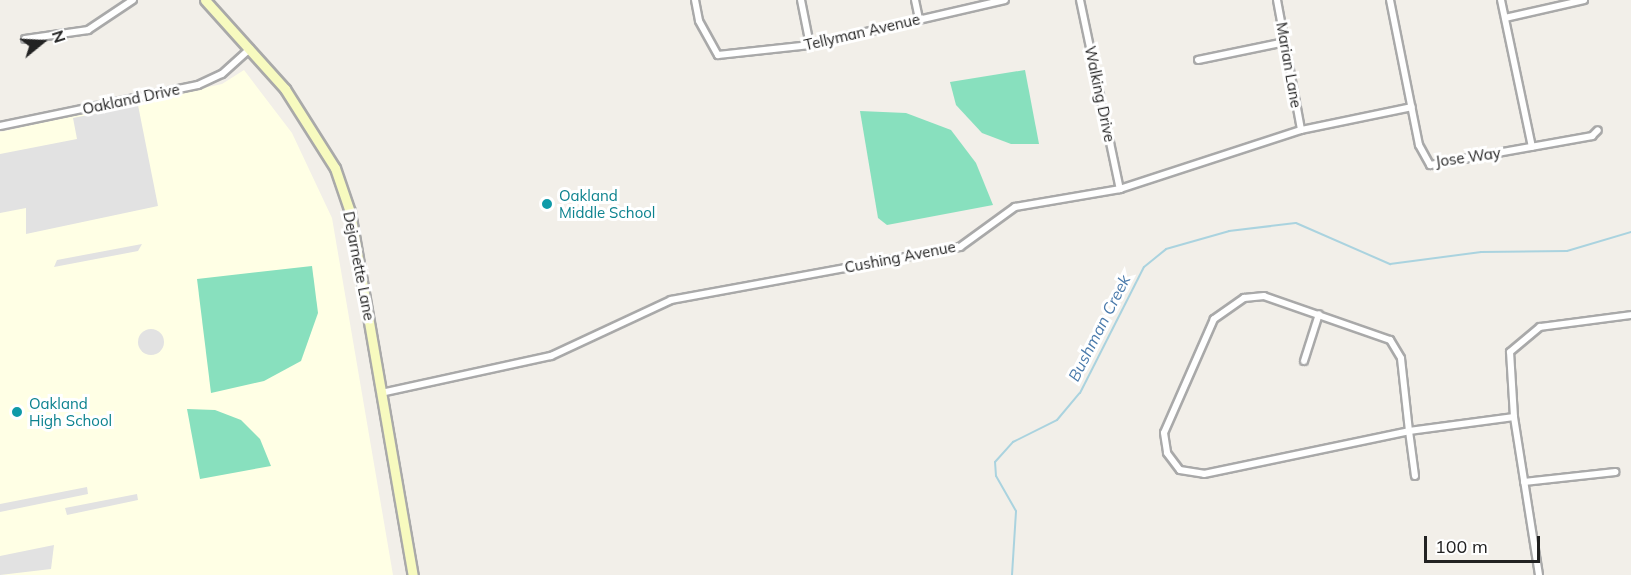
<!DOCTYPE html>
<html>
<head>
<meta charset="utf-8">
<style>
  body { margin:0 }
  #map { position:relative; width:1631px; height:575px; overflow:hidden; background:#f2efe9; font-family:Mulish,sans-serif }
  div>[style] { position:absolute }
  .education>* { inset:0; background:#ffffe5 }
  .pitch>* { inset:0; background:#88e0be }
  .parking>* { inset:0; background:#e2e2e2 }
  .round { border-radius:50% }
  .stream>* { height:2px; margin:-1px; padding:0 1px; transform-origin:1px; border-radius:1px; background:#aad3df }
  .roads { filter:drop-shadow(2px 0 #a9a9a9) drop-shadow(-2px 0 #a9a9a9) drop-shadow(0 2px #a9a9a9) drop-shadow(0 -2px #a9a9a9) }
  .street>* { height:6px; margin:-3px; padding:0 3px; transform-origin:3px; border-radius:3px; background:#fff }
  .secondary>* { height:9px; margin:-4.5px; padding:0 4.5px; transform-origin:4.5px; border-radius:4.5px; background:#f7fabf }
  .dots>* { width:16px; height:16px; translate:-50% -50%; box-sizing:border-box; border:3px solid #fff; border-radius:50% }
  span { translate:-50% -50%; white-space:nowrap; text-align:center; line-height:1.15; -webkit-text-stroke:6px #fff; paint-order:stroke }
  .street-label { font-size:15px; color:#222 }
  .culture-label { font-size:15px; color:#0d838f }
  .left { translate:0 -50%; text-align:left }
  .water-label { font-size:16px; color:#4a7aab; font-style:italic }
  .north { position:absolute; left:12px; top:12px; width:60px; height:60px; -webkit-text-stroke:4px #fff; paint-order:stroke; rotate:72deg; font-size:16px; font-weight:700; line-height:24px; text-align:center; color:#222 }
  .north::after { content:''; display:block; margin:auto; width:21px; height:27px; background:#222; clip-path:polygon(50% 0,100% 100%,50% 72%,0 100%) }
  .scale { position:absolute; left:1424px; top:536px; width:116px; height:27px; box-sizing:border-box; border:3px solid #222; border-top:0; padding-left:8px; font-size:18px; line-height:21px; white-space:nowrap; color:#222; -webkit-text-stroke:4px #fff; paint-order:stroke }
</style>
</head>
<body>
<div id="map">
  <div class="education">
    <i style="clip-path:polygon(244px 70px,292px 133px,332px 218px,393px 575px,0 575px,0 132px,222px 84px)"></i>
  </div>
  <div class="pitch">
    <i style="clip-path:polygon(1025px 70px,1039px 144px,1011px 144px,982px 133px,956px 105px,950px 82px)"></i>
    <i style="clip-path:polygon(860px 111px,906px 113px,951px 130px,976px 163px,993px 205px,887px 225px,878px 218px)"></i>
    <i style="clip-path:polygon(312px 266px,318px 313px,301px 361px,264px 381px,211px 393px,197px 279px)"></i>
    <i style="clip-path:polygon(187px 409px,215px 410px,241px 420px,260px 439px,271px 466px,200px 479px)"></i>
  </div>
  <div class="parking">
    <i style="clip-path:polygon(138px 105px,158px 206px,26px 234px,26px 208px,0 213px,0 154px,77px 139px,73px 118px)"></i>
    <i style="clip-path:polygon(142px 244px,138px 251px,54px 267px,57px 260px)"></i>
    <i class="round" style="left:138px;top:329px;width:26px;height:26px"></i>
    <i style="clip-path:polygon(87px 487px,88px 494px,0 512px,0 504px)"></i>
    <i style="clip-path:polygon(137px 494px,138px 500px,67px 515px,65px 508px)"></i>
    <i style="clip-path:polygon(54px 545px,51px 569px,0 575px,0 556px)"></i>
  </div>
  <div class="stream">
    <i style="left:1012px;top:575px;width:64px;rotate:-86.4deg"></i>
    <i style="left:1016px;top:511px;width:40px;rotate:-119.7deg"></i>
    <i style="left:996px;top:476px;width:14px;rotate:-94deg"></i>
    <i style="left:995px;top:462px;width:27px;rotate:-48deg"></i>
    <i style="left:1013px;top:442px;width:49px;rotate:-26.6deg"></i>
    <i style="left:1057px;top:420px;width:35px;rotate:-50deg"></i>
    <i style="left:1080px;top:393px;width:141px;rotate:-63.1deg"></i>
    <i style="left:1144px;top:267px;width:28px;rotate:-39deg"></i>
    <i style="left:1166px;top:249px;width:66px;rotate:-15.9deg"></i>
    <i style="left:1229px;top:231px;width:67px;rotate:-6.8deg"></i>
    <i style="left:1296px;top:223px;width:103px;rotate:23.6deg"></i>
    <i style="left:1390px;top:264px;width:92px;rotate:-7.5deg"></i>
    <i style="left:1481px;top:252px;width:86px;rotate:-0.7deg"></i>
    <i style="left:1567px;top:251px;width:67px;rotate:-16.5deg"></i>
  </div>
  <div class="roads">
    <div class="street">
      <i style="left:695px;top:0;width:21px;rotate:79deg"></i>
      <i style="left:699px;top:21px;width:39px;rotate:61deg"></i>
      <i style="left:718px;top:55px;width:93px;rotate:-6.2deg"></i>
      <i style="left:810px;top:45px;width:200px;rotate:-13deg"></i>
      <i style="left:801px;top:0;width:46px;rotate:78.7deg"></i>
      <i style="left:915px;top:0;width:19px;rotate:78deg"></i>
      <i style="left:1080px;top:0;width:193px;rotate:78.1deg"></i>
      <i style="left:1277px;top:0;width:132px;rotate:79.5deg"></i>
      <i style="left:1390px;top:0;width:148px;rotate:78.7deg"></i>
      <i style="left:1419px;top:145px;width:23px;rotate:61deg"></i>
      <i style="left:1430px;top:165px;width:165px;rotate:-10.1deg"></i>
      <i style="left:1592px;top:136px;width:8px;rotate:-45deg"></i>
      <i style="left:1501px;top:0;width:150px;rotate:78.1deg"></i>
      <i style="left:1505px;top:18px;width:81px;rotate:-12.8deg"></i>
      <i style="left:25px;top:39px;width:64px;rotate:-8.1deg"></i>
      <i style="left:88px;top:30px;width:54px;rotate:-33.7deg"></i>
      <i style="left:1198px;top:60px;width:89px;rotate:-11.7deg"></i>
      <i style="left:0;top:126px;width:202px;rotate:-11.7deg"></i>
      <i style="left:198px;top:85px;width:26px;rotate:-25deg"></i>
      <i style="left:222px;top:74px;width:38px;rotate:-42deg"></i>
      <i style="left:1304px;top:361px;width:49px;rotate:-72.3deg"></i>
      <i style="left:381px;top:393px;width:174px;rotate:-12.3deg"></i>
      <i style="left:551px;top:356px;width:132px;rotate:-25deg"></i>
      <i style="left:671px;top:300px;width:294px;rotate:-10.4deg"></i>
      <i style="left:960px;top:247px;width:68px;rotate:-36deg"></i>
      <i style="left:1015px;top:207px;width:107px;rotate:-9.7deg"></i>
      <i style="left:1120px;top:189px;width:190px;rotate:-18.1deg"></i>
      <i style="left:1301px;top:130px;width:113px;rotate:-11.7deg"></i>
      <i style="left:1415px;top:476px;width:45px;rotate:-97.6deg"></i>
      <i style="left:1409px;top:431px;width:73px;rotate:-96.3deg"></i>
      <i style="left:1401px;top:358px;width:21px;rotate:-121deg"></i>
      <i style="left:1390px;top:340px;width:133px;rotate:-160.8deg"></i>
      <i style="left:1264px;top:296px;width:20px;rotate:174deg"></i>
      <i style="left:1244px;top:298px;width:37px;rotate:145deg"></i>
      <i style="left:1214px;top:319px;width:124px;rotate:113.7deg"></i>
      <i style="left:1164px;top:433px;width:20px;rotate:81deg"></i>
      <i style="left:1167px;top:453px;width:21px;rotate:53deg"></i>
      <i style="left:1180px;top:470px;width:24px;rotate:9deg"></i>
      <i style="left:1204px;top:474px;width:209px;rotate:-11.8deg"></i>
      <i style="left:1409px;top:431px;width:106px;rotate:-7.6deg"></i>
      <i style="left:1524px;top:482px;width:92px;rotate:-6.3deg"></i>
      <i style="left:1539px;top:575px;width:160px;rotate:-99deg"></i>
      <i style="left:1514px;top:417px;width:65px;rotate:-93.5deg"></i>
      <i style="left:1510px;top:352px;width:39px;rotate:-40deg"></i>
      <i style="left:1540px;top:327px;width:92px;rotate:-7.5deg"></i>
    </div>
    <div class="secondary">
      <i style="left:205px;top:0;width:120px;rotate:48deg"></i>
      <i style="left:285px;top:89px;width:93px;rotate:57.7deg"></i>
      <i style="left:335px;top:168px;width:46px;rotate:71.2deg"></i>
      <i style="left:350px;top:212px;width:368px;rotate:80.2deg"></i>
    </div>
  </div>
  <div class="dots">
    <i style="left:547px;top:204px;background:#0f9aa8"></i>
    <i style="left:17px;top:412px;background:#0f9aa8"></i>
  </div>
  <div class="street-label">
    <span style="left:862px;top:32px;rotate:-13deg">Tellyman Avenue</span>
    <span style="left:1289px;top:65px;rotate:80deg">Marian Lane</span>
    <span style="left:1100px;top:94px;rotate:78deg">Walking Drive</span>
    <span style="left:131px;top:99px;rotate:-12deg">Oakland Drive</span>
    <span style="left:1468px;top:157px;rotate:-8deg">Jose Way</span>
    <span style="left:900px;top:257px;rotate:-11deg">Cushing Avenue</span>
    <span style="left:359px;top:266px;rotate:79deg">Dejarnette Lane</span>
  </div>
  <div class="culture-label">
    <span class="left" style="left:559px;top:204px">Oakland<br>Middle School</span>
    <span class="left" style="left:29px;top:412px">Oakland<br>High School</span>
  </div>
  <div class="water-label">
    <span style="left:1099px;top:328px;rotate:-63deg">Bushman Creek</span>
  </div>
  <div class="north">N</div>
  <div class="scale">100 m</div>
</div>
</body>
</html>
